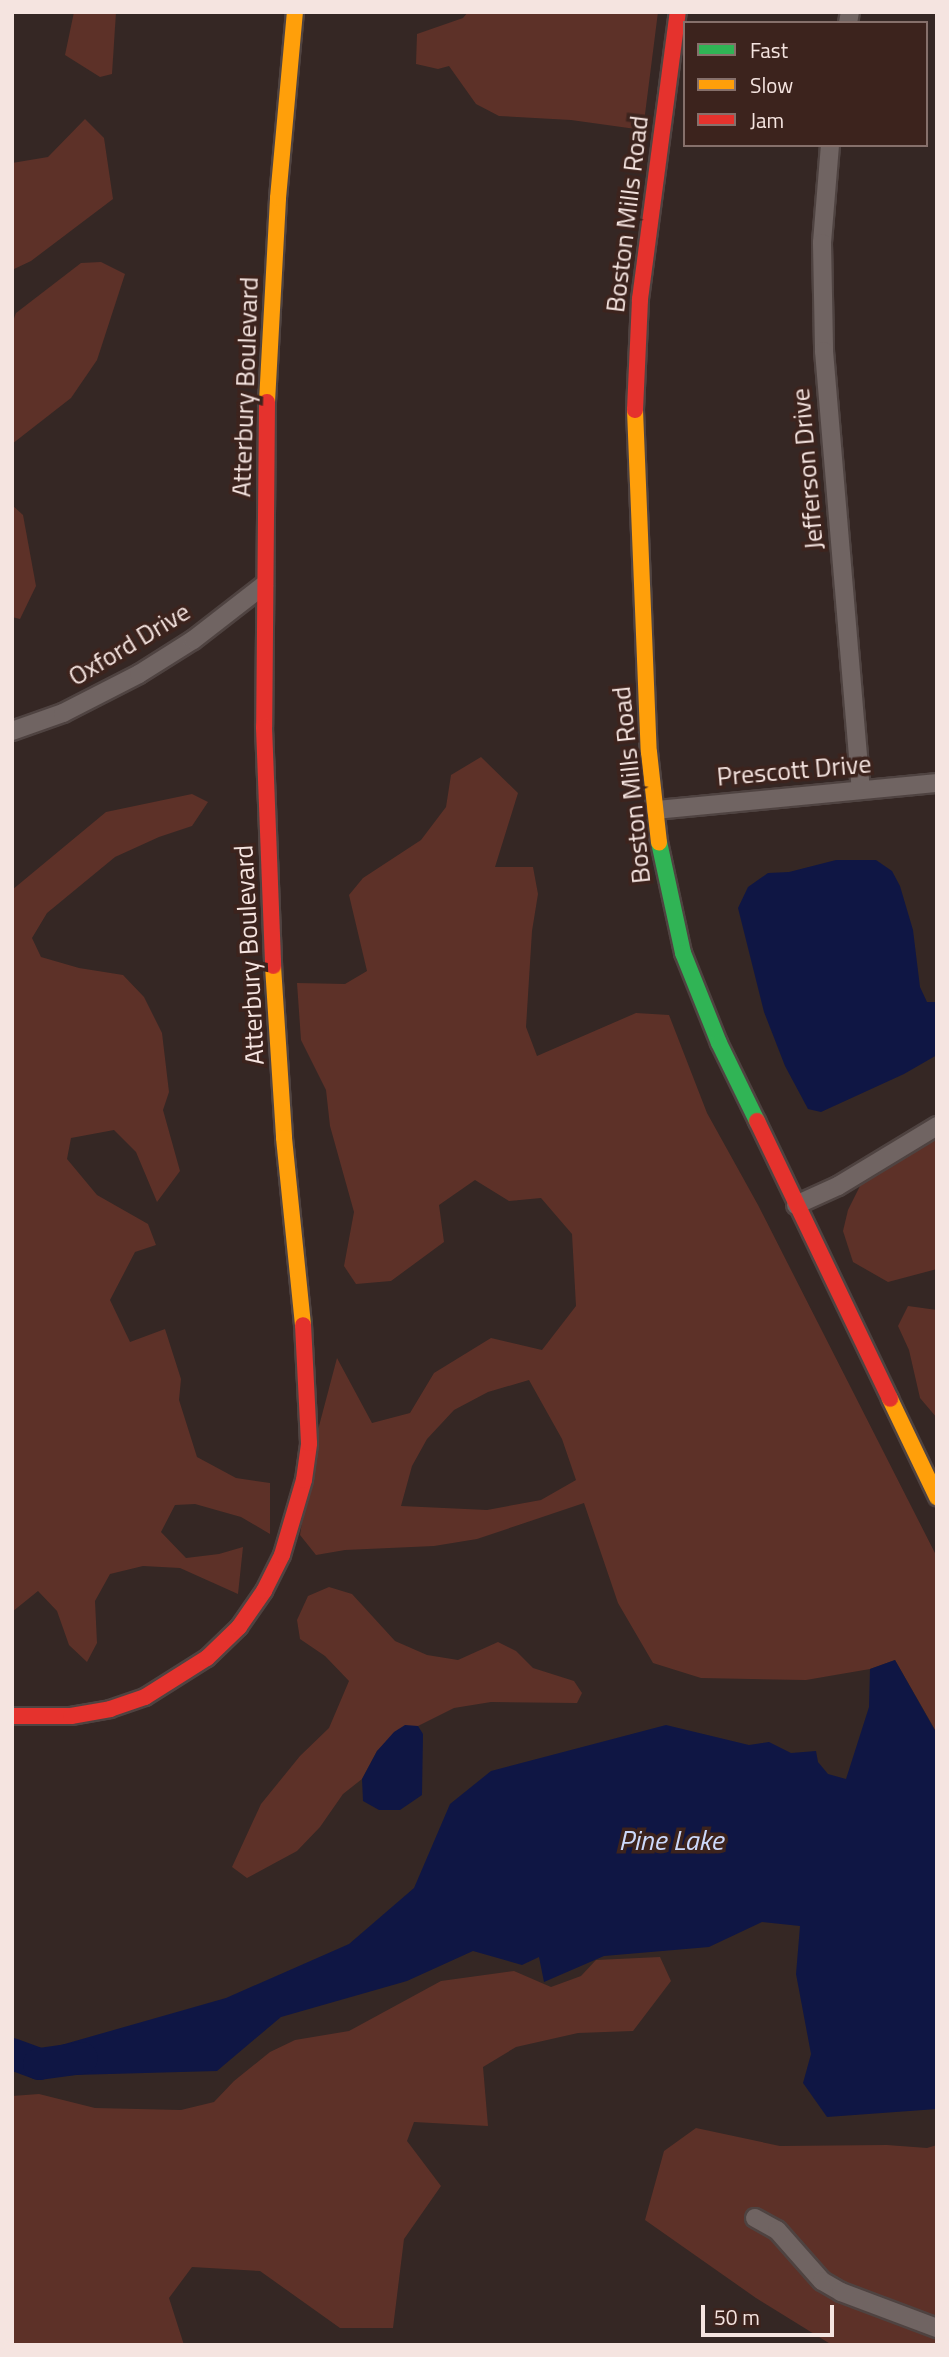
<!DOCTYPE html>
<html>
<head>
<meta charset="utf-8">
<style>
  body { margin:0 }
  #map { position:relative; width:949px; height:2357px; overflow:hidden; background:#352724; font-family:"Titillium Web",sans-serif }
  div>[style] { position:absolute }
  .green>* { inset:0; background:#5d3128 }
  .water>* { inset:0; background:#0f1644 }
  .river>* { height:32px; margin:-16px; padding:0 16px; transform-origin:16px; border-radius:16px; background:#0f1644 }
  .roads { filter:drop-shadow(2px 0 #4f4341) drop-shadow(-2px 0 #4f4341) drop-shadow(0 2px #4f4341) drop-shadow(0 -2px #4f4341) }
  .street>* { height:18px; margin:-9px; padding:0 9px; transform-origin:9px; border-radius:9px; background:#706462 }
  .fast>* { height:16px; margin:-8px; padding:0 8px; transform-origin:8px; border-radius:8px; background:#30b455 }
  .slow>* { height:16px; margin:-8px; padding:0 8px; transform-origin:8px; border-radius:8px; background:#ff9f0a }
  .jam>* { height:16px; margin:-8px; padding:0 8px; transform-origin:8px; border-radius:8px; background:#e5322d }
  span { translate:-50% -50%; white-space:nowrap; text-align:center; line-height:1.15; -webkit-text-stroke:7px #3c231d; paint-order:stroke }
  .street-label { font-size:26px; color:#f5e4e0 }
  .water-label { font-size:28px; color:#ccd9fc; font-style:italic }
  .frame { position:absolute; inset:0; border:14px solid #f5e4e0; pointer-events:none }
  .legend { position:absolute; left:683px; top:21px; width:245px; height:126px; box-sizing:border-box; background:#3c231d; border:2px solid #86706b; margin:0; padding:9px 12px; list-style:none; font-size:21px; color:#f5e4e0 }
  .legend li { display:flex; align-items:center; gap:14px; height:35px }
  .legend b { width:35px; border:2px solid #86706b }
  .scale { position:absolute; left:701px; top:2305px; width:133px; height:32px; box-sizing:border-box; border:4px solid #f5e4e0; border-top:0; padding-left:9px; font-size:21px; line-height:24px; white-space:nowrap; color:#f5e4e0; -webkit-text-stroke:5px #3c231d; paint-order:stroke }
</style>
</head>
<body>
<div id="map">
  <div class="green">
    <i style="clip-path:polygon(74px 12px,116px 12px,112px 74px,100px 77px,65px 55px)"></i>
    <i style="clip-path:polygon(468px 12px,658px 12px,643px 130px,571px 120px,499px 116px,476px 104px,449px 66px,438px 69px,416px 64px,417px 34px,463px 18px)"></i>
    <i style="clip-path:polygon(85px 119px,104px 138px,113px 199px,31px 261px,12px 270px,12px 163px,48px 157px)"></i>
    <i style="clip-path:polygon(101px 262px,125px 274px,97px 360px,71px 398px,12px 444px,12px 324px,16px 313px,81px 263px)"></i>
    <i style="clip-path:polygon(12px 505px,23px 515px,36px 586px,20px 619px,12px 617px)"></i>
    <i style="clip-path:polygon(evenodd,481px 757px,518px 793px,495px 867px,533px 867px,538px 894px,532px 931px,526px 1027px,537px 1056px,636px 1013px,669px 1015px,707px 1113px,758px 1205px,937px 1557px,937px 1733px,895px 1660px,870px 1669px,806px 1680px,701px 1678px,653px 1663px,618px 1603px,584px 1503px,477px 1539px,434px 1546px,345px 1550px,316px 1555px,300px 1535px,314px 1445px,337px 1358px,372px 1423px,410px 1413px,434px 1373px,491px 1338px,542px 1350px,576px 1306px,572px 1234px,541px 1198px,509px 1201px,475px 1180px,439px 1205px,444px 1242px,391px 1281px,356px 1284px,344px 1266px,354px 1212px,330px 1126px,326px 1090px,301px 1040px,297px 983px,345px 984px,367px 971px,349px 895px,363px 878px,421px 840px,446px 807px,451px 775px,481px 757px,529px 1380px,562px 1439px,576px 1480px,541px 1500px,487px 1510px,401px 1506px,412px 1466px,427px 1439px,454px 1410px,488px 1392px,529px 1380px)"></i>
    <i style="clip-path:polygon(192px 794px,208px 802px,192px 826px,159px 837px,115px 857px,47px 913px,32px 938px,41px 957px,79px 968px,123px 975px,144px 997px,162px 1033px,169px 1092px,163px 1110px,180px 1171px,157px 1202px,136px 1152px,114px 1130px,71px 1138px,67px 1159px,97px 1195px,148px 1224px,156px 1245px,135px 1252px,110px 1300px,130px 1342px,165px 1329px,181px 1379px,179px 1400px,197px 1457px,236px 1478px,270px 1483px,270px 1534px,241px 1517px,195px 1504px,175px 1505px,161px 1532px,186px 1558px,219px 1554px,243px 1547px,238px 1594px,180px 1568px,143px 1566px,110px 1574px,95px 1601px,97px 1643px,87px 1662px,69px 1645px,57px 1611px,38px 1591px,12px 1612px,12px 890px,106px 812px)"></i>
    <i style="clip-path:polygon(937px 1139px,937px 1269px,888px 1282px,853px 1262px,843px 1231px,848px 1210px,863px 1180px)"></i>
    <i style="clip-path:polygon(908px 1306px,937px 1310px,937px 1418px,920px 1398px,909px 1350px,898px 1326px)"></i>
    <i style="clip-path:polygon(329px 1587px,352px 1594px,395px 1641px,427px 1655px,458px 1660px,498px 1642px,516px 1651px,533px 1668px,574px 1681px,582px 1693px,577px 1703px,491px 1702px,454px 1708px,418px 1726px,405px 1726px,377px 1751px,362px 1779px,343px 1794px,320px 1827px,297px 1851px,247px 1878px,232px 1867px,261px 1804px,300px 1756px,329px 1728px,349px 1681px,325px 1656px,300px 1639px,297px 1620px,308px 1596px)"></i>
    <i style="clip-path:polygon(660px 1957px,671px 1981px,633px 2031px,578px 2033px,516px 2047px,483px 2067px,488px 2126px,414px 2122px,407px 2141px,441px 2186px,404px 2239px,393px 2328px,340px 2328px,260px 2271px,192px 2267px,169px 2298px,184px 2345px,12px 2345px,12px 2096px,39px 2094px,95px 2108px,181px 2110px,214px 2102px,234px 2081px,270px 2052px,295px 2040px,349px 2031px,441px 1981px,514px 1971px,551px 1987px,581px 1976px,596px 1960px)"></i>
    <i style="clip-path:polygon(696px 2128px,780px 2146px,887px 2145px,927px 2148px,937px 2145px,937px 2345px,832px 2345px,756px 2298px,645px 2220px,664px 2151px)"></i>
  </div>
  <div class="water">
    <i style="clip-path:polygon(836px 860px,876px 860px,892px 871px,900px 886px,913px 930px,920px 987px,927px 1002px,937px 1002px,937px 1055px,904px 1074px,821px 1112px,808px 1109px,785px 1066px,764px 1012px,738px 908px,748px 887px,768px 873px,789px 872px)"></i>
    <i style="clip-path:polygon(895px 1660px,937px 1734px,937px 2109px,827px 2117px,803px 2083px,811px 2054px,796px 1974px,800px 1926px,762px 1922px,709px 1947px,604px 1956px,544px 1982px,539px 1957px,522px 1965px,473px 1951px,407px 1981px,281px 2017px,217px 2071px,38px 2076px,40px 2051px,226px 1998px,349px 1944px,414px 1888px,450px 1804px,491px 1771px,666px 1725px,749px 1745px,769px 1742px,791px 1753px,816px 1751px,818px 1762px,828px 1774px,846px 1779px,869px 1707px,870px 1669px)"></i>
    <i style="clip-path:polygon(405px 1725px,418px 1726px,423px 1734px,422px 1795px,400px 1810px,379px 1810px,363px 1801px,362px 1779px,377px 1751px,394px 1732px)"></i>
  </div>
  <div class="river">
    <i style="left:12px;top:2054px;width:29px;rotate:20deg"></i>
    <i style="left:39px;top:2064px;width:43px;rotate:-7.9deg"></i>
  </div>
  <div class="roads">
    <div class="street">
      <i style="left:848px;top:23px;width:11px;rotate:-80deg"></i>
      <i style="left:830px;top:145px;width:98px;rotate:94.7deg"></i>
      <i style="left:822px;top:243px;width:108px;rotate:88.9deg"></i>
      <i style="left:824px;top:351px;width:439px;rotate:85.2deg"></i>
      <i style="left:12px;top:731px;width:54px;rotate:-19.4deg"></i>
      <i style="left:63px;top:713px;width:85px;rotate:-27.2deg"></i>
      <i style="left:139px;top:674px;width:64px;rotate:-32.2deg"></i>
      <i style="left:193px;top:640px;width:90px;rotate:-37.8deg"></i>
      <i style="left:656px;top:810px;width:282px;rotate:-5.5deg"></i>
      <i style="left:796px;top:1205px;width:46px;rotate:-24.3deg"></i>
      <i style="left:838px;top:1186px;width:116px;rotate:-31.2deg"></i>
      <i style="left:755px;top:2218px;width:25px;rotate:29deg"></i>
      <i style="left:777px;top:2230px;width:68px;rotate:48.6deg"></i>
      <i style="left:822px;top:2281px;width:22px;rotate:30deg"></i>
      <i style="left:841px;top:2292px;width:103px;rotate:20.6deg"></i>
    </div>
    <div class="fast">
      <i style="left:659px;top:842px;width:114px;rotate:77.8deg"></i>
      <i style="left:683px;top:953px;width:97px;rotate:68.2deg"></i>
      <i style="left:719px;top:1043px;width:87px;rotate:64deg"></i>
    </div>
    <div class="slow">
      <i style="left:267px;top:402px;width:204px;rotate:-86.9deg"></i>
      <i style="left:278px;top:198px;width:187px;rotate:-84.8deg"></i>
      <i style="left:635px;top:410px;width:342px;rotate:87.7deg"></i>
      <i style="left:649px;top:752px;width:91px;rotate:83.7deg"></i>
      <i style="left:273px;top:966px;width:172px;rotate:86.3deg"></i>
      <i style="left:284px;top:1138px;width:188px;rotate:84.2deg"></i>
      <i style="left:890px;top:1399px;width:109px;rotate:64.4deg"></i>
    </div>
    <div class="jam">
      <i style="left:267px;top:402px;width:325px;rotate:90.5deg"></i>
      <i style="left:264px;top:727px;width:239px;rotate:87.8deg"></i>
      <i style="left:635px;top:410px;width:111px;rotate:-87.4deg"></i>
      <i style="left:640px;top:299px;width:290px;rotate:-82.5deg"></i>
      <i style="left:757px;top:1121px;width:308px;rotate:64.4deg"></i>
      <i style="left:12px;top:1716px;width:59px"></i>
      <i style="left:71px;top:1716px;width:40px;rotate:-10deg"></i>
      <i style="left:110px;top:1709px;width:37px;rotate:-19deg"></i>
      <i style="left:145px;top:1697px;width:73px;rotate:-32.2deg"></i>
      <i style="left:207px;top:1658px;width:45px;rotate:-44.1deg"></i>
      <i style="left:239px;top:1627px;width:44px;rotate:-55.2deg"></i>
      <i style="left:264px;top:1591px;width:40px;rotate:-63.4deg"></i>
      <i style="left:282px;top:1555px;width:78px;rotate:-73.7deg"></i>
      <i style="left:304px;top:1480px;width:37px;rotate:-82deg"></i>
      <i style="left:309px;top:1443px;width:118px;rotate:-92.9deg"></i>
    </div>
  </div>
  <div class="street-label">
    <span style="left:627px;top:214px;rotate:-83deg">Boston Mills Road</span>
    <span style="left:245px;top:387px;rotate:-88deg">Atterbury Boulevard</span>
    <span style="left:807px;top:469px;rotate:-95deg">Jefferson Drive</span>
    <span style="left:129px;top:644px;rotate:-31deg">Oxford Drive</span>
    <span style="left:794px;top:770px;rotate:-5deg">Prescott Drive</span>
    <span style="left:631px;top:785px;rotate:-96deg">Boston Mills Road</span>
    <span style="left:249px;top:955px;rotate:-93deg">Atterbury Boulevard</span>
  </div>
  <div class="water-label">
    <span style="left:671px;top:1840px">Pine Lake</span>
  </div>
  <div class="frame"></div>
  <ul class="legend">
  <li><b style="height:9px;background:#30b455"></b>Fast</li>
  <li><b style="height:9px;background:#ff9f0a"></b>Slow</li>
  <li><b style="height:9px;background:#e5322d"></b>Jam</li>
  </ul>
  <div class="scale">50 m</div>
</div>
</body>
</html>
